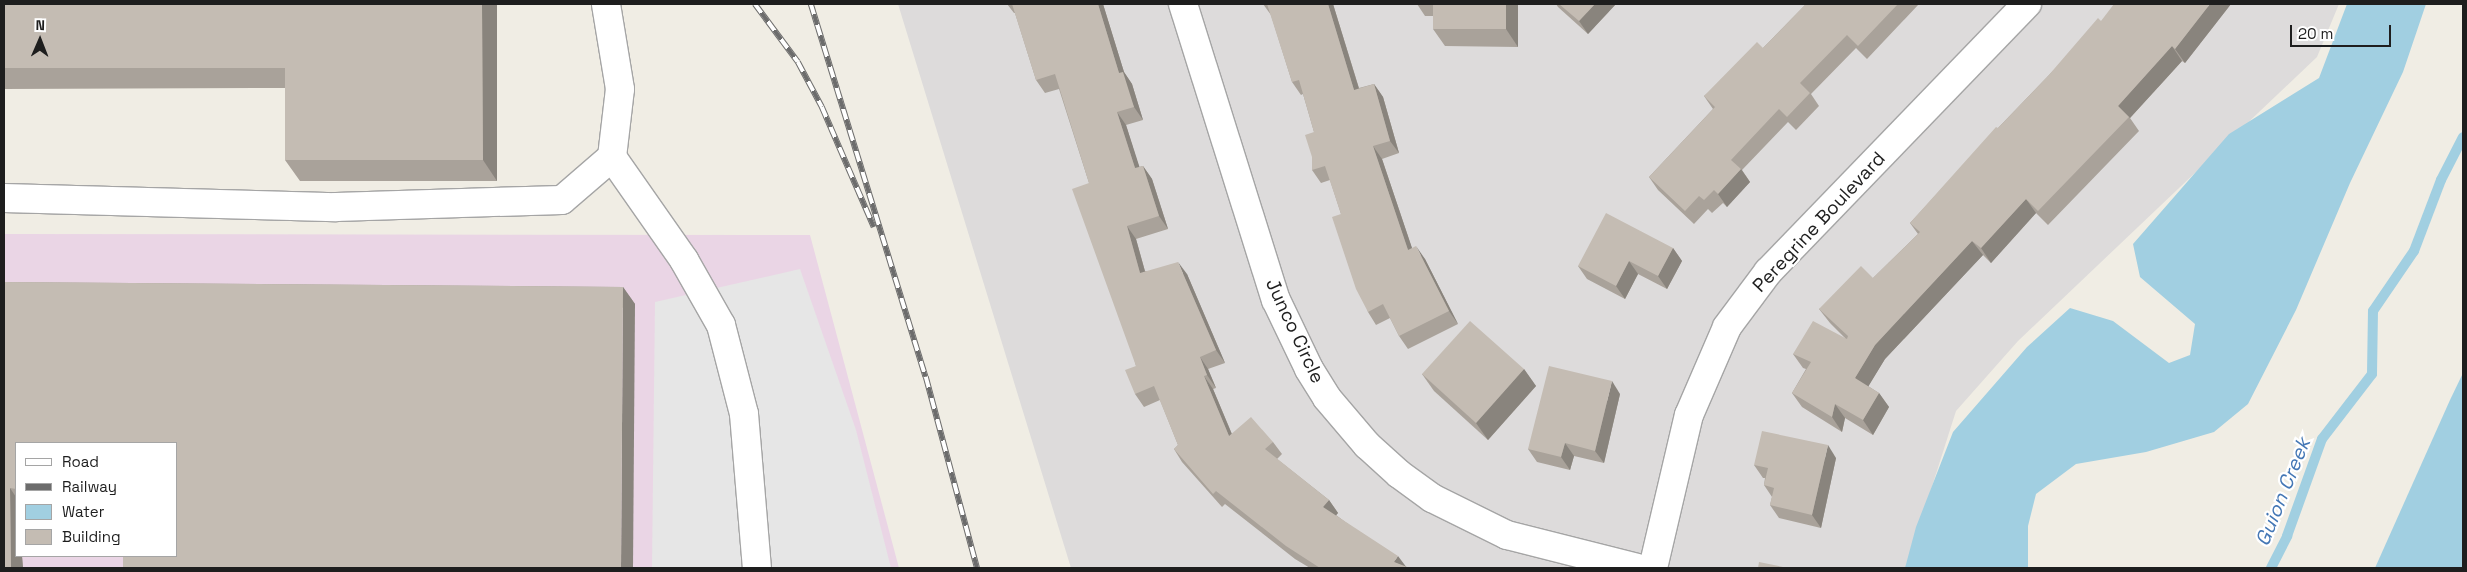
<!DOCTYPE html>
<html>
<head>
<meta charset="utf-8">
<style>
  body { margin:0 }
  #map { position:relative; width:2467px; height:572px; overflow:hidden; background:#f0ede4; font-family:"Space Grotesk",sans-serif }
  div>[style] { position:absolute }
  .residential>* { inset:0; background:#dddbdb }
  .industrial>* { inset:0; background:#ead5e5 }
  .parking>* { inset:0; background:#e6e6e6 }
  .water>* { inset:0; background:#a1cfe1 }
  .stream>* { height:10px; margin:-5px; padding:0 5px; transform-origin:5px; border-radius:5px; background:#a1cfe1 }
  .roads { filter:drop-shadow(1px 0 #a5a5a5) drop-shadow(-1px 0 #a5a5a5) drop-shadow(0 1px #a5a5a5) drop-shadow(0 -1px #a5a5a5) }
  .minor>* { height:28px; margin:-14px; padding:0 14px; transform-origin:14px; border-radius:14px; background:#fff }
  .rail>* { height:5.5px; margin-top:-2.75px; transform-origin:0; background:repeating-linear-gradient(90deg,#fff 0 11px,#6c6c6c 0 22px); box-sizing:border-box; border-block:1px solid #6c6c6c }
  .wall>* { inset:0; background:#a9a29a }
  .shaded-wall>* { inset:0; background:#89847d }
  .building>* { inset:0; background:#c4bcb3 }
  span { translate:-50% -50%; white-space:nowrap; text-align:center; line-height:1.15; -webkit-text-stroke:4.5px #fff; paint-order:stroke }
  .street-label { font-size:19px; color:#1e1e1e }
  .water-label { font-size:20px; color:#4477b5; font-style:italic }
  .frame { position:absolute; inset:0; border:5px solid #1e1e1e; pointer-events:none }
  .legend { position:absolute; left:15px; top:442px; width:162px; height:115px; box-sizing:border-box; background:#fff; border:1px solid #a5a5a5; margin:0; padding:6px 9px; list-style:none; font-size:15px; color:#1e1e1e }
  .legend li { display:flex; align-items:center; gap:10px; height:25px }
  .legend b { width:25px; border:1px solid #a5a5a5 }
  .north { position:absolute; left:15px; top:15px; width:50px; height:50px; -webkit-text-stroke:4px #fff; paint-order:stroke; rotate:1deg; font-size:14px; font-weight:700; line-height:20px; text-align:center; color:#1e1e1e }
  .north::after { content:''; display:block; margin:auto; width:18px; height:22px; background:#1e1e1e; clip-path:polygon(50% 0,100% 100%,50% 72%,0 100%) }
  .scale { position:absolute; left:2290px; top:25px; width:101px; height:22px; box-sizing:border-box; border:2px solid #1e1e1e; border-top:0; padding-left:6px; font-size:15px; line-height:18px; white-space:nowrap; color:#1e1e1e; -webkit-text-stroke:4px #fff; paint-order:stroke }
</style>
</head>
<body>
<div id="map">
  <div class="residential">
    <i style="clip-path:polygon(898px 4px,2339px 4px,2317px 57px,2018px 341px,1956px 411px,1906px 568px,1071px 568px)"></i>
  </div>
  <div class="industrial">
    <i style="clip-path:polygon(evenodd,4px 234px,810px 235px,899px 568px,4px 568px,4px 234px,16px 443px,176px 443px,176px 556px,16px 556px,16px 443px)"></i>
  </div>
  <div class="parking">
    <i style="clip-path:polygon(800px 269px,856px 430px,891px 568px,652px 568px,655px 302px)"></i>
  </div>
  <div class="water">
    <i style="clip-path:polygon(2347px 4px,2426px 4px,2403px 72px,2350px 183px,2296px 310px,2248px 404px,2214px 432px,2146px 452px,2076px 464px,2036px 494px,2028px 526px,2028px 568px,1905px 568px,1916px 527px,1953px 432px,2027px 347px,2070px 308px,2113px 321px,2169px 363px,2190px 355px,2195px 324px,2140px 277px,2133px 244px,2229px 134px,2319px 78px)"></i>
    <i style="clip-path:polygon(2463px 373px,2463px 568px,2375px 568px,2450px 400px)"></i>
  </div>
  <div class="stream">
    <i style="left:2271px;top:568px;width:36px;rotate:-63deg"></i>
    <i style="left:2287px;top:536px;width:103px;rotate:-70.2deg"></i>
    <i style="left:2322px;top:439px;width:82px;rotate:-52.4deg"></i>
    <i style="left:2372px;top:374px;width:63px;rotate:-89.1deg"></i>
    <i style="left:2373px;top:311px;width:73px;rotate:-55.7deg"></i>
    <i style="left:2414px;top:251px;width:76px;rotate:-69.2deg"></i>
    <i style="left:2441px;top:180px;width:48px;rotate:-62.9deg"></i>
  </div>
  <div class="roads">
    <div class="minor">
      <i style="left:1183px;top:4px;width:310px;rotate:72.6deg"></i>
      <i style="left:1276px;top:300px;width:76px;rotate:64.4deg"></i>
      <i style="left:1309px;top:369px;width:34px;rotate:58deg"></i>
      <i style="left:1327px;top:398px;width:62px;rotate:49.6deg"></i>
      <i style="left:1367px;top:445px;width:43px;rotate:42.2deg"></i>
      <i style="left:1399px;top:474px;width:41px;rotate:36deg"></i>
      <i style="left:1432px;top:498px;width:84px;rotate:26.3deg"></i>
      <i style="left:1507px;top:535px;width:134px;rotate:14.2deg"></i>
      <i style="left:612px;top:157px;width:126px;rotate:55deg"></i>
      <i style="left:684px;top:260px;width:75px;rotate:60.4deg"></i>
      <i style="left:721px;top:325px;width:92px;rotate:75.5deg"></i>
      <i style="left:744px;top:414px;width:155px;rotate:85.2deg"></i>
      <i style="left:4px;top:198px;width:332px;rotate:1.6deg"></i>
      <i style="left:336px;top:207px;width:226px;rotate:-1.8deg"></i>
      <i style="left:562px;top:200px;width:66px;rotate:-40.7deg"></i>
      <i style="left:612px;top:157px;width:68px;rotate:-83.3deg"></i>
      <i style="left:620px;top:89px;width:86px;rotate:-99.4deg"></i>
      <i style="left:1653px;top:568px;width:157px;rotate:-76.8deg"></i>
      <i style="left:1689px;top:415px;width:96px;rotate:-66.6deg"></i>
      <i style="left:1727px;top:327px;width:69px;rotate:-53.3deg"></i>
      <i style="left:1768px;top:272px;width:373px;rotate:-46deg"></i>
    </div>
  </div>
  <div class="rail">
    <i style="left:755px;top:4px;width:72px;rotate:53.4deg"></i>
    <i style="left:798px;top:62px;width:51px;rotate:61.9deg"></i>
    <i style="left:822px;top:107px;width:131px;rotate:66.6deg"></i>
    <i style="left:811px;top:4px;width:390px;rotate:72.9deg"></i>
    <i style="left:926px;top:377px;width:198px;rotate:75deg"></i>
  </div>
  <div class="wall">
    <i style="clip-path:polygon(4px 4px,497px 4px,497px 181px,300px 181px,285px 160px,285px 88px,4px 89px)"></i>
    <i style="clip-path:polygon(1007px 4px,1103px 4px,1124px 72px,1132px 84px,1143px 120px,1126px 125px,1139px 167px,1143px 166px,1152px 179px,1168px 229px,1136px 239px,1145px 271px,1187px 274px,1225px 363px,1208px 369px,1216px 388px,1213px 389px,1232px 434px,1273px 442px,1282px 454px,1277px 459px,1329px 500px,1338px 513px,1336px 515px,1405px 567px,1410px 568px,1310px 568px,1295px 559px,1225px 504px,1222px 507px,1182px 462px,1174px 449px,1178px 445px,1160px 400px,1144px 407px,1135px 394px,1136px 366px,1089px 183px,1059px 89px,1045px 93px,1036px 80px,1015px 13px,1014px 13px)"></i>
    <i style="clip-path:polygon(1263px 4px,1333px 4px,1359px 88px,1374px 84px,1383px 97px,1399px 153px,1382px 159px,1412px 248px,1425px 259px,1458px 324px,1408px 349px,1399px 336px,1390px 318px,1376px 325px,1368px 312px,1341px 214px,1330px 180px,1321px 183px,1312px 170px,1314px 132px,1303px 94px,1301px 95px,1292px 82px,1271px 15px)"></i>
    <i style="clip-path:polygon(1417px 4px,1518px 4px,1518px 47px,1445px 46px,1433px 29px,1433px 16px,1425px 16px)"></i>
    <i style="clip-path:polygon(1556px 4px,1616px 4px,1588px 34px,1558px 7px)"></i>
    <i style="clip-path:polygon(1806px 4px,1919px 4px,1867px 59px,1856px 48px,1811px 94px,1819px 106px,1796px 130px,1788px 122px,1742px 170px,1750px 182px,1727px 207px,1723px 203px,1712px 213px,1708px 209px,1694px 224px,1658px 190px,1649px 177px,1713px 109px,1704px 96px,1763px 48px)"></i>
    <i style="clip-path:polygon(2231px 4px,2185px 63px,2182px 61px,2130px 118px,2139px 131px,2048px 225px,2036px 213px,1991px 263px,1983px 255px,1885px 359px,1868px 386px,1879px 393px,1889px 407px,1873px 435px,1845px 418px,1842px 432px,1802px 407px,1792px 393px,1806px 369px,1803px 368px,1793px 354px,1845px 338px,1830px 323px,1819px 309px,1873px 278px,1918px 234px,1910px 223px,1998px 128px,2101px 21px)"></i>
    <i style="clip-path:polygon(1673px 248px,1682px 261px,1667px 289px,1638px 274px,1625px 299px,1587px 279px,1578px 266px)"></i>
    <i style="clip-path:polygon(4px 282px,623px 287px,635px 304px,176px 443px,16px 443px,16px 556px,22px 556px,23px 568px,4px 568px)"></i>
    <i style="clip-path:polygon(1524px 369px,1536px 386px,1488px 440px,1434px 391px,1422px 374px)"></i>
    <i style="clip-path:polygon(1620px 394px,1604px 463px,1574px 456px,1570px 470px,1537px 462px,1528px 449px)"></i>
    <i style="clip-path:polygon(1836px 458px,1821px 528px,1779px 518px,1770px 505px,1772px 497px,1764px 485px,1765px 478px,1763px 478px,1754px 465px)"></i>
  </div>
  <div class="shaded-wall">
    <i style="clip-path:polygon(482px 4px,497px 4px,497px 181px,483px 160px)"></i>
    <i style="clip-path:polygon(1098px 4px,1103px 4px,1124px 72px,1132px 84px,1143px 120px,1134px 107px,1119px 73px)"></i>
    <i style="clip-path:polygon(1328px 4px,1333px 4px,1363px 102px,1354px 90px)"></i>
    <i style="clip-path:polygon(1506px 4px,1518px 4px,1518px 47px,1506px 29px)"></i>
    <i style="clip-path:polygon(1595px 4px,1616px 4px,1588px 34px,1579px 21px)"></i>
    <i style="clip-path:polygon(2210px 4px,2231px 4px,2185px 63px,2175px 49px)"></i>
    <i style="clip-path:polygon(2172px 46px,2182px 61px,2130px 118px,2118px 106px)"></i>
    <i style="clip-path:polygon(1374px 84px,1383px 97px,1399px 153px,1390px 141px)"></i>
    <i style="clip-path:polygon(1117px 112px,1126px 125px,1144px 181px,1135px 168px)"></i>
    <i style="clip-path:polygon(1373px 146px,1382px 159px,1417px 263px,1408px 250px)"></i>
    <i style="clip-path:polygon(1143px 166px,1152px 179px,1168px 229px,1159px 216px)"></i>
    <i style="clip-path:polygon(1741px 169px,1750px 182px,1727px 207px,1718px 194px)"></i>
    <i style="clip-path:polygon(2026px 199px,2036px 213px,1991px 263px,1981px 248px)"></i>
    <i style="clip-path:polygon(1127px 226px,1136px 239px,1149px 286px,1140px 273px)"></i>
    <i style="clip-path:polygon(1972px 241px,1983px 255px,1885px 359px,1865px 392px,1855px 378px,1875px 345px)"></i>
    <i style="clip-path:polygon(1416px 246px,1425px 259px,1458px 324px,1449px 311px)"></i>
    <i style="clip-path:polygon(1673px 248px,1682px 261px,1667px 289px,1658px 276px)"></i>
    <i style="clip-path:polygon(1629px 261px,1638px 274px,1625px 299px,1616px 286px)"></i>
    <i style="clip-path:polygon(1178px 262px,1187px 274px,1225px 363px,1216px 350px)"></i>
    <i style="clip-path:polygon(623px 287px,635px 304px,633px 568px,621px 568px)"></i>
    <i style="clip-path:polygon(1200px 357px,1208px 369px,1216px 388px,1207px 375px)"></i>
    <i style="clip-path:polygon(1524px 369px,1536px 386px,1488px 440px,1476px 423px)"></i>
    <i style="clip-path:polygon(1204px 376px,1213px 389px,1238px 449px,1229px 436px)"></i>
    <i style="clip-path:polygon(1612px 381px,1620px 394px,1604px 463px,1595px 451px)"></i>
    <i style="clip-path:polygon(1879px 393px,1889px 407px,1873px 435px,1863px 420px)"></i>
    <i style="clip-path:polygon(1835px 404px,1845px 418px,1842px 432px,1832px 417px)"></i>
    <i style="clip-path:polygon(1565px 443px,1574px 456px,1570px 470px,1561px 457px)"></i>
    <i style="clip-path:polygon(1828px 445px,1836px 458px,1821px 528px,1812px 515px)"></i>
    <i style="clip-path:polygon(10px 488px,16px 497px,16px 556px,22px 556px,23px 568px,12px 568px,11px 567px)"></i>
    <i style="clip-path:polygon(1329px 500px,1338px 513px,1332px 520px,1323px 507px)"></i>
    <i style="clip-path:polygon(1398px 556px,1407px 568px,1394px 562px)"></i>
  </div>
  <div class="building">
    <i style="clip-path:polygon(4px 4px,482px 4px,483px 160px,285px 160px,285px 68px,4px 68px)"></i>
    <i style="clip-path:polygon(1012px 4px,1098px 4px,1119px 73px,1123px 72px,1134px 107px,1117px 112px,1135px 168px,1143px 166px,1159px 216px,1127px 226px,1140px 273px,1178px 262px,1216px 350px,1200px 357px,1207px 375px,1204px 376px,1229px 436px,1251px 417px,1273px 442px,1265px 449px,1329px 500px,1323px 507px,1398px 556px,1394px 562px,1410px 568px,1320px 568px,1286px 546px,1216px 491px,1213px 494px,1174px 449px,1178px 445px,1154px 386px,1135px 394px,1125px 370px,1136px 366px,1072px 189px,1089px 183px,1055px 74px,1036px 80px)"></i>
    <i style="clip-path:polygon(1267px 4px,1328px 4px,1354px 90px,1374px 84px,1390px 141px,1373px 146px,1408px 250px,1416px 246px,1449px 311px,1399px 336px,1383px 304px,1368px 312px,1356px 289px,1332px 217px,1341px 214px,1325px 166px,1312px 170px,1312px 157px,1305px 135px,1314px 132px,1299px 80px,1292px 82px)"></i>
    <i style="clip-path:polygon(1433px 4px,1506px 4px,1506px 29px,1433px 29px)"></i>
    <i style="clip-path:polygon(1559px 4px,1595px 4px,1579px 21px)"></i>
    <i style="clip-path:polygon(1806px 4px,1898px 4px,1858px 46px,1847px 35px,1800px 83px,1810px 93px,1787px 117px,1779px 109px,1731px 160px,1741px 169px,1718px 194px,1714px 190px,1704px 200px,1699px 196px,1685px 211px,1649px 177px,1715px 107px,1704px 96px,1757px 42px,1763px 48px)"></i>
    <i style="clip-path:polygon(2114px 4px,2210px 4px,2175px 49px,2172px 46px,2118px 106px,2129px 117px,2038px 211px,2026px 199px,1981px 248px,1972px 241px,1875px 345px,1855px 378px,1879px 393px,1863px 420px,1835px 404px,1832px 417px,1792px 393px,1811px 362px,1793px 354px,1813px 321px,1847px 339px,1848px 336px,1819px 309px,1861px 266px,1873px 278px,1920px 232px,1910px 223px,1996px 127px,1998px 128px,2048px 76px,2098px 18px,2101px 21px)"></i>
    <i style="clip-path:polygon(1606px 213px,1673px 248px,1658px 276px,1629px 261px,1616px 286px,1578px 266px)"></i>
    <i style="clip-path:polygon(4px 282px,623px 287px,621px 568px,123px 568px,123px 556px,176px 556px,176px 443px,16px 443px,16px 489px,10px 488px,11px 567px,4px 567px)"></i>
    <i style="clip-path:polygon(1470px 321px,1524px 369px,1476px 423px,1422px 374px)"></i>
    <i style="clip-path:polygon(1549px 366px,1612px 381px,1595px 451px,1565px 443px,1561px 457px,1528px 449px)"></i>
    <i style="clip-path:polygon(1762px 431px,1828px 445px,1812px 515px,1770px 505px,1774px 488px,1764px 485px,1768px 468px,1754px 465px)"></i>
    <i style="clip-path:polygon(1759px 562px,1788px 568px,1758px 568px)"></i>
  </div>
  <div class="street-label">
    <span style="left:1819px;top:222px;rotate:-47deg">Peregrine Boulevard</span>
    <span style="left:1295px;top:331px;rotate:65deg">Junco Circle</span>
  </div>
  <div class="water-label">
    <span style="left:2283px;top:492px;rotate:-68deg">Guion Creek</span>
  </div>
  <div class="frame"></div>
  <ul class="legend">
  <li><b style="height:6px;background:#fff"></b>Road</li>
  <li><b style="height:6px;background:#6c6c6c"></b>Railway</li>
  <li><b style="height:14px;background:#a1cfe1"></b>Water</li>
  <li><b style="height:14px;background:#c4bcb3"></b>Building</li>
  </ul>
  <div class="north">N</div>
  <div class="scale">20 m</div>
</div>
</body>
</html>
